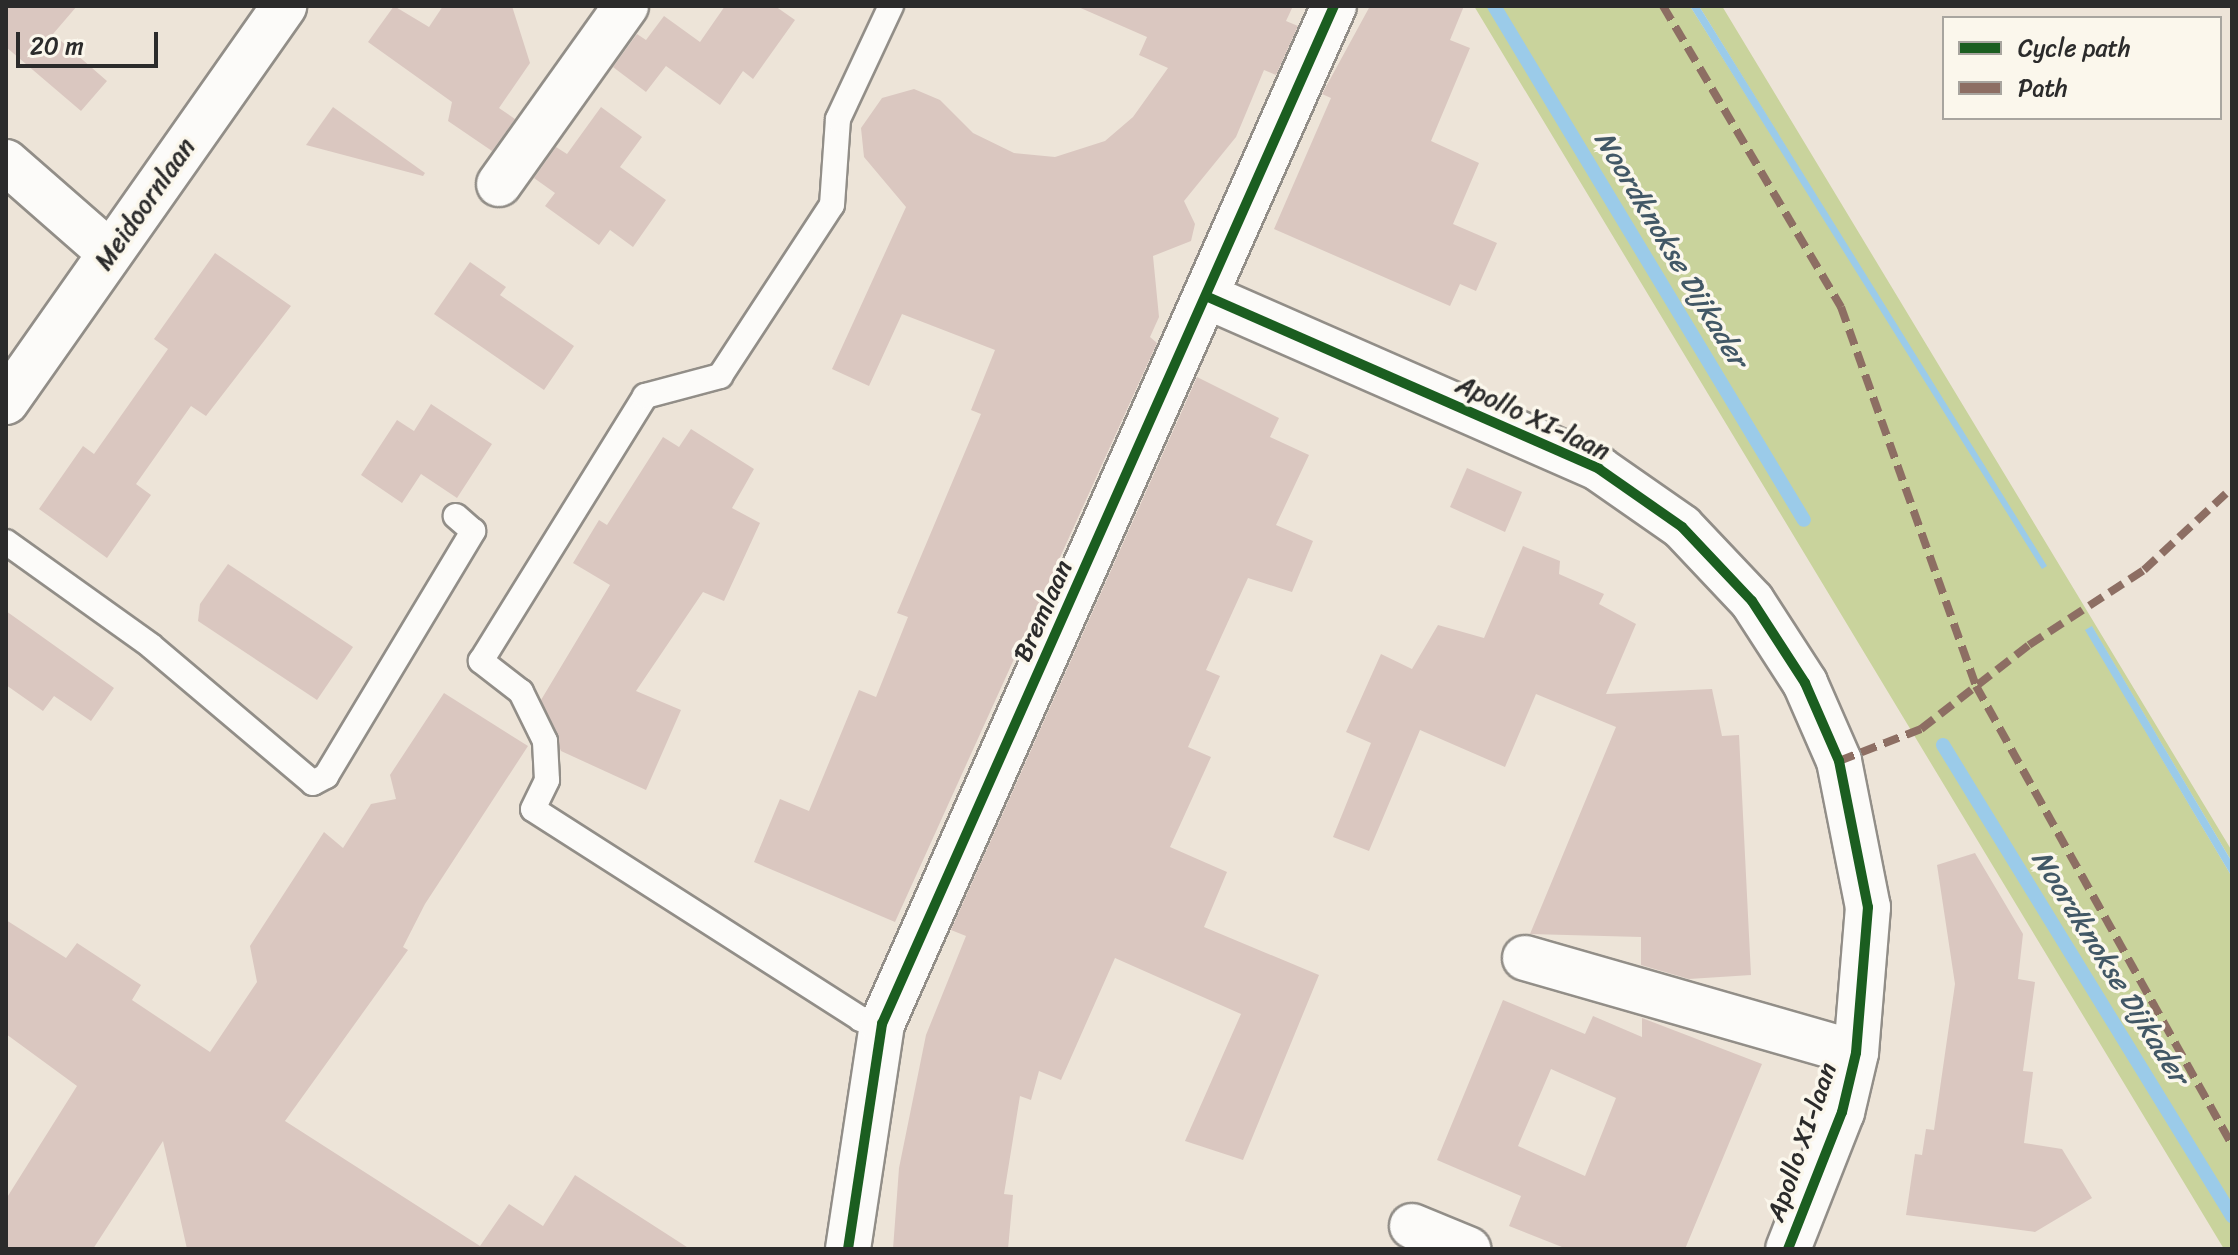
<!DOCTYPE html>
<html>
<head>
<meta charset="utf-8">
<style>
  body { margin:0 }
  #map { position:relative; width:2238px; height:1255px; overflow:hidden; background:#ede4d8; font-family:Sriracha,sans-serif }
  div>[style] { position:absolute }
  .green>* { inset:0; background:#c9d39c }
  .water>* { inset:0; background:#9bcbe9 }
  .stream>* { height:14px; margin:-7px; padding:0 7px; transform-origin:7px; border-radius:7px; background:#9bcbe9 }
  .building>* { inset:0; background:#dac7c0 }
  .roads { filter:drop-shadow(2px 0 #928e88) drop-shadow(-2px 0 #928e88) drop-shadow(0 2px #928e88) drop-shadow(0 -2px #928e88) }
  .service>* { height:24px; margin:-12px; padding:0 12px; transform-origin:12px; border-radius:12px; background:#fcfbf9 }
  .minor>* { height:44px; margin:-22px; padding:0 22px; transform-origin:22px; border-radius:22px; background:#fcfbf9 }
  .quiet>* { height:8px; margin-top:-4px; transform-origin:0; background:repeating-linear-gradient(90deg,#8d6e63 0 16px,transparent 0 24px) }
  .cycleway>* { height:10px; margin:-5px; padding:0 5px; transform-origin:5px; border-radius:5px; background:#1b5e20 }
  span { translate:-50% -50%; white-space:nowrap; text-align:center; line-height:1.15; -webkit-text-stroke:7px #fbf7ec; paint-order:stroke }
  .street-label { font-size:26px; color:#2b2b2b }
  .water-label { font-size:28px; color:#425866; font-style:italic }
  .frame { position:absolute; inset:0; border:8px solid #2b2b2b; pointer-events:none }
  .legend { position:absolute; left:1942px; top:16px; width:280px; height:104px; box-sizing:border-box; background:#fbf7ec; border:2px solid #a8a59f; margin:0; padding:10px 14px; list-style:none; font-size:24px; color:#2b2b2b }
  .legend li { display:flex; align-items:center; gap:16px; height:40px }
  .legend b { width:40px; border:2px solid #a8a59f }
  .scale { position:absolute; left:16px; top:32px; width:142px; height:36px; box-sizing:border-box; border:4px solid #2b2b2b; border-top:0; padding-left:10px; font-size:24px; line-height:28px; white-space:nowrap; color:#2b2b2b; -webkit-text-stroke:6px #fbf7ec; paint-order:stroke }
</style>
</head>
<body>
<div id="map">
  <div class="green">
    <i style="clip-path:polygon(1474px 6px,1690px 6px,2045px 568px,1699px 6px,1722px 6px,2232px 851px,2232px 862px,2092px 627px,2086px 630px,2232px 877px,2232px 1249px,2224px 1249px)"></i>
  </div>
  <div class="water">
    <i style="clip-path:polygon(1690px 6px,1699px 6px,2047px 566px,2042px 569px)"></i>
    <i style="clip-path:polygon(2092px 626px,2232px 862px,2232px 877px,2085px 630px)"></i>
  </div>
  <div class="stream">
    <i style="left:1494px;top:6px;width:600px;rotate:58.91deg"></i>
    <i style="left:1943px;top:745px;width:553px;rotate:58.47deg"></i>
  </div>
  <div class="building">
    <i style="clip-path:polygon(6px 6px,77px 6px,53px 34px,107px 81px,81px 111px,6px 47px)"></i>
    <i style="clip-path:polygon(394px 6px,429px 27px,443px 6px,512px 6px,530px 63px,499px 108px,515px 119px,492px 151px,448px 121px,452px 102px,368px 42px)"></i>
    <i style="clip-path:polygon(725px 6px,775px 6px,795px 20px,753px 79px,743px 71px,720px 105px,666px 66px,646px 92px,613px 67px,637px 34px,646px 40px,664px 16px,700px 42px)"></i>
    <i style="clip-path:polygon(1076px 6px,1293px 6px,1286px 21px,1298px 26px,1276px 75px,1264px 70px,1236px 137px,1184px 201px,1195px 224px,1191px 241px,1153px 256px,1159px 317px,1150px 337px,1157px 343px,895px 922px,754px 862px,780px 799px,809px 811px,859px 690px,876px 697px,908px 617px,897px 613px,981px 414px,971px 410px,995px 350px,902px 314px,869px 386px,832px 369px,906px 207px,864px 157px,861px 128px,882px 98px,914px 89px,940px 100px,973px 133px,1014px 153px,1055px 157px,1105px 141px,1133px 117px,1168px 68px,1139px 55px,1147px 37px)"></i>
    <i style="clip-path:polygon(1370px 6px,1464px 6px,1450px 40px,1470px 48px,1431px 141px,1479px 163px,1453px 224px,1497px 243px,1476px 291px,1460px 284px,1450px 306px,1274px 229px,1331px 98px,1322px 94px)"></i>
    <i style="clip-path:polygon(333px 107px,425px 173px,423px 176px,306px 145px)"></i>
    <i style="clip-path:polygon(601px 107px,642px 137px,620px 167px,666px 200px,633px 247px,610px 230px,599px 245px,545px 206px,555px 193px,534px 178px,556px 147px,567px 154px)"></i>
    <i style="clip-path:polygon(215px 253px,291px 306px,206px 416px,191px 406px,136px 484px,151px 495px,107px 558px,39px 509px,83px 446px,94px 454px,168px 349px,154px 339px)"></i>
    <i style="clip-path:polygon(470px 262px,506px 287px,500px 295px,574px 346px,544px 390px,434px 314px)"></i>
    <i style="clip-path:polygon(1197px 377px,1279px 418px,1270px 437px,1309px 455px,1276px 525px,1313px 541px,1292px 592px,1248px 578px,1206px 670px,1220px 676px,1188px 747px,1211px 757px,1170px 847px,1227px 872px,1204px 927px,1319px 975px,1243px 1160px,1185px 1141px,1241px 1014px,1115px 958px,1061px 1080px,1039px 1071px,1031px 1100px,1020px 1096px,1004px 1194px,1013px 1195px,1008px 1249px,893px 1249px,899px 1168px,926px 1035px,966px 936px,951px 930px)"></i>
    <i style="clip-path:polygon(431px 404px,492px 444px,457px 498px,421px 474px,402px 503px,361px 475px,397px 420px,414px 431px)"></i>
    <i style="clip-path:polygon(691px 429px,754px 469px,732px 508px,760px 523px,724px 601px,703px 592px,636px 691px,681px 710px,646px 790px,561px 751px,541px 700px,610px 585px,573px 563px,599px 520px,607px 525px,663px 437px,679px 447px)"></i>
    <i style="clip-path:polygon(1467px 468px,1522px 492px,1505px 532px,1450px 507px)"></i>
    <i style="clip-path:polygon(1523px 546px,1560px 561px,1559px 574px,1604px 594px,1599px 604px,1636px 624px,1606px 694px,1712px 689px,1722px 736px,1739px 735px,1751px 975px,1689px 979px,1641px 965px,1641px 937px,1530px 934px,1616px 727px,1536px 694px,1505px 767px,1420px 730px,1369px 851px,1333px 837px,1371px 743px,1346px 732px,1381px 654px,1412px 669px,1438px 625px,1484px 638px)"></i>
    <i style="clip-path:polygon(228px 564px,353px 647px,317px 700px,198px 621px,200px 604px)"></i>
    <i style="clip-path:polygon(6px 611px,114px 688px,91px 721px,54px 696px,43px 711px,6px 685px)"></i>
    <i style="clip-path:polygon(444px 693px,528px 746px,425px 904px,403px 947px,408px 950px,285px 1121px,480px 1246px,509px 1204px,543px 1226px,575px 1175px,690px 1249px,187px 1249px,163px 1141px,93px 1249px,6px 1249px,6px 1199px,77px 1086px,6px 1034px,6px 920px,66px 958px,77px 943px,141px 985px,132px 1000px,210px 1052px,257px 982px,250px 946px,324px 832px,343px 848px,371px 804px,396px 799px,390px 775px)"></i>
    <i style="clip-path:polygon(1975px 853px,2023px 934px,2018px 979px,2035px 982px,2023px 1071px,2033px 1072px,2024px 1143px,2062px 1149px,2092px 1198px,2035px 1232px,1906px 1215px,1915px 1154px,1922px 1155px,1926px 1129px,1934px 1130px,1955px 984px,1937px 865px)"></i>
    <i style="clip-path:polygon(evenodd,1503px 1000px,1585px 1034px,1593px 1016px,1642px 1037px,1642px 1018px,1762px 1064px,1685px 1249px,1567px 1249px,1509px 1226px,1521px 1196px,1437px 1160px,1503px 1000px,1551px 1069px,1616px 1098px,1585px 1176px,1518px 1146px,1551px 1069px)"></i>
  </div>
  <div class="roads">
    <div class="service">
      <i style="left:6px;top:542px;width:178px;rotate:35.6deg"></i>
      <i style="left:151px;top:646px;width:212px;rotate:40.2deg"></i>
      <i style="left:313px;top:783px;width:15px;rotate:-28deg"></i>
      <i style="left:326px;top:776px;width:286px;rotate:-59deg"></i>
      <i style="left:473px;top:531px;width:23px;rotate:-139deg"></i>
      <i style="left:882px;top:1024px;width:22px;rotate:-167deg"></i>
      <i style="left:861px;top:1019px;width:389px;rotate:-147.4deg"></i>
      <i style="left:533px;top:809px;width:32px;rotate:-64deg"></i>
      <i style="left:547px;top:780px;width:39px;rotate:-93deg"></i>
      <i style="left:545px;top:741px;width:55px;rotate:-116.1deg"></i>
      <i style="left:521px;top:692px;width:51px;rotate:-142.2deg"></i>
      <i style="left:481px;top:661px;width:312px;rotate:-58.2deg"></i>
      <i style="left:645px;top:396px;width:78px;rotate:-14.9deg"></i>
      <i style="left:720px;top:376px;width:204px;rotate:-56.8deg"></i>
      <i style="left:832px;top:205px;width:86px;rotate:-86deg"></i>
      <i style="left:838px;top:119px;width:125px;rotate:-64.9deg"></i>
    </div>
    <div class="minor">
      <i style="left:6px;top:162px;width:138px;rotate:41.2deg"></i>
      <i style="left:499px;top:184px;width:219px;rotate:-54.5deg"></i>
      <i style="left:1208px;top:297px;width:427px;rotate:23.7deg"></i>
      <i style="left:1599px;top:469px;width:101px;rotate:34.9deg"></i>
      <i style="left:1682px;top:527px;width:102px;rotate:46.6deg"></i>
      <i style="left:1752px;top:601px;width:98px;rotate:57.1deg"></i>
      <i style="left:1805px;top:683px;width:85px;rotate:66.4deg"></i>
      <i style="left:1839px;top:761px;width:149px;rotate:78.8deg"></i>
      <i style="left:1868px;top:907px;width:146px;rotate:94.7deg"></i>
      <i style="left:1856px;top:1053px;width:61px;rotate:103.3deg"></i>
      <i style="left:1842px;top:1112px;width:147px;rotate:111.5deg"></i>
      <i style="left:6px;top:402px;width:484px;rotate:-54.9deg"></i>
      <i style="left:1525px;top:958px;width:344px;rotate:16deg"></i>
      <i style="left:1412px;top:1226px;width:61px;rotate:22.3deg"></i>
      <i style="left:848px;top:1249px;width:228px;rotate:-81.4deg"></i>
      <i style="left:882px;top:1024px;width:1114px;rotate:-66.06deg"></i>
    </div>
  </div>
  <div class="quiet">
    <i style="left:1663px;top:6px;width:350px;rotate:59.4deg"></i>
    <i style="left:1841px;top:307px;width:402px;rotate:70.4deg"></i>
    <i style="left:1976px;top:686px;width:526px;rotate:60.85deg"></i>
    <i style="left:1839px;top:761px;width:88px;rotate:-21.3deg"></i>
    <i style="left:1921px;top:729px;width:137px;rotate:-37.9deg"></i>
    <i style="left:2029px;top:645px;width:137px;rotate:-33.1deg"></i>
    <i style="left:2144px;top:570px;width:120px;rotate:-43deg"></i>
  </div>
  <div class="cycleway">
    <i style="left:1208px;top:297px;width:427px;rotate:23.7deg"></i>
    <i style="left:1599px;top:469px;width:101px;rotate:34.9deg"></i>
    <i style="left:1682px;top:527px;width:102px;rotate:46.6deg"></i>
    <i style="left:1752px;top:601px;width:98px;rotate:57.1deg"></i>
    <i style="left:1805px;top:683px;width:85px;rotate:66.4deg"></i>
    <i style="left:1839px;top:761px;width:149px;rotate:78.8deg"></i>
    <i style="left:1868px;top:907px;width:146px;rotate:94.7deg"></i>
    <i style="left:1856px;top:1053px;width:61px;rotate:103.3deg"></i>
    <i style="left:1842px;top:1112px;width:147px;rotate:111.5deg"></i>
    <i style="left:848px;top:1249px;width:228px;rotate:-81.4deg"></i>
    <i style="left:882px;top:1024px;width:1114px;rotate:-66.06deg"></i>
  </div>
  <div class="street-label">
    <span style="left:145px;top:204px;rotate:-55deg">Meidoornlaan</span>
    <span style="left:1533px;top:418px;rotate:25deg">Apollo XI-laan</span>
    <span style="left:1043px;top:611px;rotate:-66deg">Bremlaan</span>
    <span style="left:1802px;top:1142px;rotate:-71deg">Apollo XI-laan</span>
  </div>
  <div class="water-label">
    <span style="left:1671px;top:249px;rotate:59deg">Noordknokse Dijkader</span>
    <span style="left:2110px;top:967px;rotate:58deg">Noordknokse Dijkader</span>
  </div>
  <div class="frame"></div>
  <ul class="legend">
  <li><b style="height:10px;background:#1b5e20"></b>Cycle path</li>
  <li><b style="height:10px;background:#8d6e63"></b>Path</li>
  </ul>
  <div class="scale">20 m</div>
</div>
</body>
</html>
